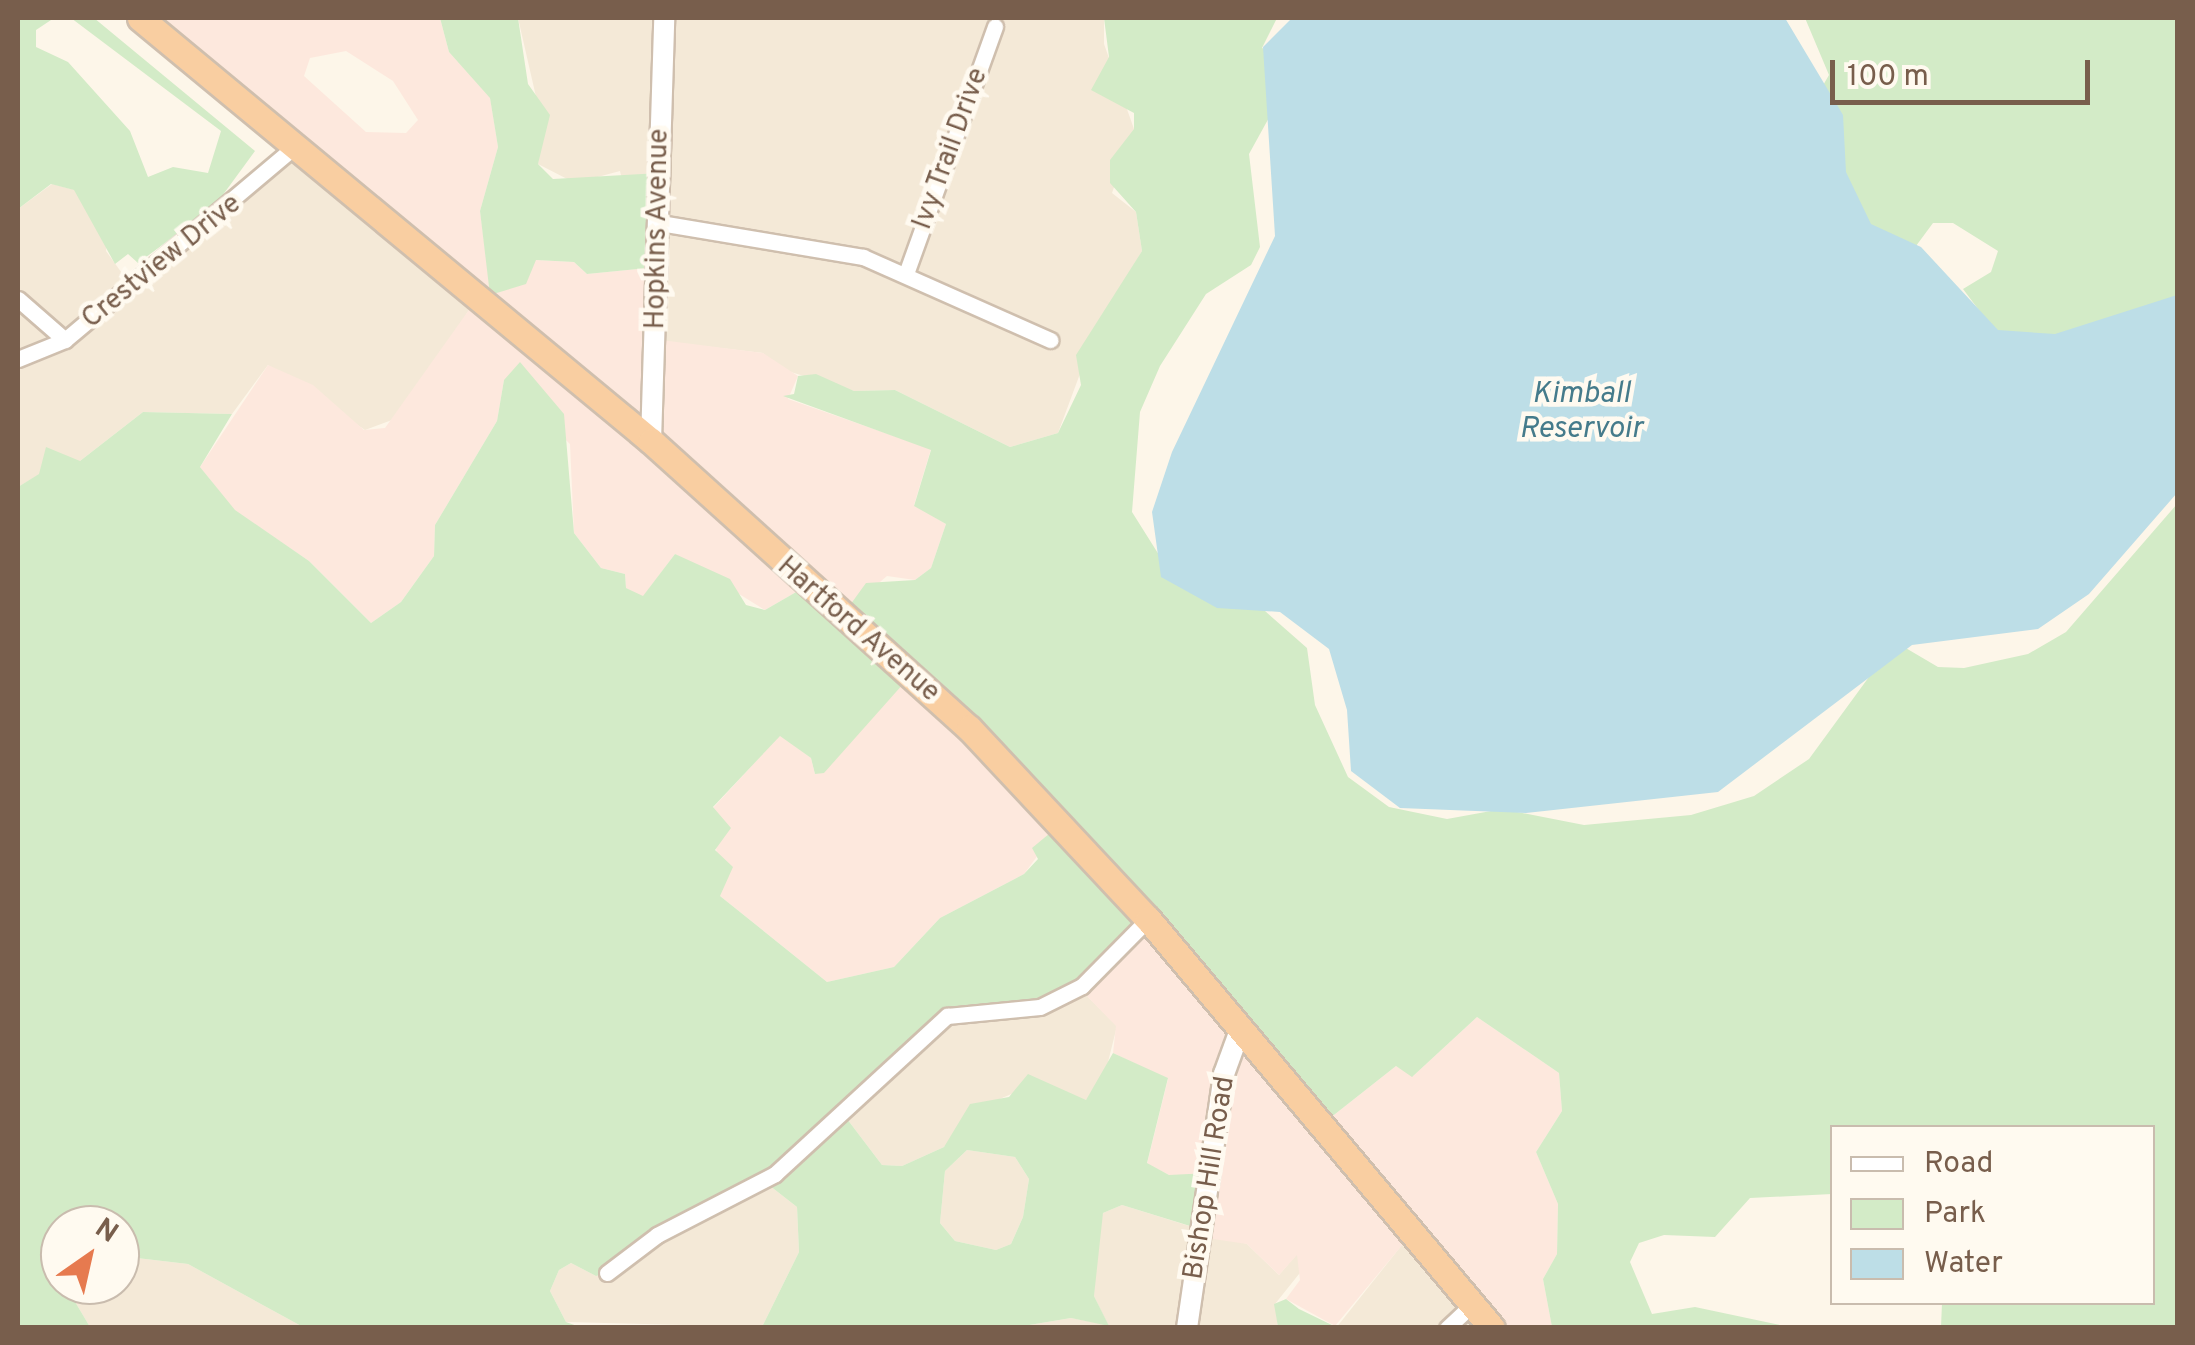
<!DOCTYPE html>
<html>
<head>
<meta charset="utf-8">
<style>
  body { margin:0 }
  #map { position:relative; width:2195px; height:1345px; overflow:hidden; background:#fdf6e9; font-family:Overpass,sans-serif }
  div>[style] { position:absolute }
  .residential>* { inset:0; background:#f4e9d7 }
  .commercial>* { inset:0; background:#fde8dd }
  .green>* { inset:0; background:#d3ebc7 }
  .water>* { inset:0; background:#bddee7 }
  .roads { filter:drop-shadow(2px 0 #cfbfae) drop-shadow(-2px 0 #cfbfae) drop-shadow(0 2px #cfbfae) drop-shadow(0 -2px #cfbfae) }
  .minor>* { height:15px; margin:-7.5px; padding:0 7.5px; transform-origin:7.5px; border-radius:7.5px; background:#fff }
  .tertiary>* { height:20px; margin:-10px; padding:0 10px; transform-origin:10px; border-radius:10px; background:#fff }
  .trunk>* { height:25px; margin:-12.5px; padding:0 12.5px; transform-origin:12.5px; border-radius:12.5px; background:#f9cea1 }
  span { translate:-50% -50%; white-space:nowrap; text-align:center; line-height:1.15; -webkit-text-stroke:9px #fffaf0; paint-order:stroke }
  .street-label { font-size:28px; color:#785e4c }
  .water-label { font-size:30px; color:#457b8b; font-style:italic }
  .frame { position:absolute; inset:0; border:20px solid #785e4c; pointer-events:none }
  .legend { position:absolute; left:1830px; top:1125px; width:325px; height:180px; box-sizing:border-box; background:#fffaf0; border:2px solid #c9bcae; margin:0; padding:12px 18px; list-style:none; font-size:30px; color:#785e4c }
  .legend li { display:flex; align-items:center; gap:20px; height:50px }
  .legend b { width:50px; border:2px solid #c9bcae }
  .north { position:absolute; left:40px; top:1205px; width:100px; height:100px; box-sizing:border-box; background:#fffaf0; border:2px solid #c9bcae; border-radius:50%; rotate:34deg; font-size:28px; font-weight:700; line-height:40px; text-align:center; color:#785e4c }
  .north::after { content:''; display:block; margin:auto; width:35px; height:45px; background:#e67a4f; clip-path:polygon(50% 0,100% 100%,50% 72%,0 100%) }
  .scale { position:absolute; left:1830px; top:60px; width:260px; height:45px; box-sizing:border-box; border:5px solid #785e4c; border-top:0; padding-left:12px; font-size:30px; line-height:35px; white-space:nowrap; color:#785e4c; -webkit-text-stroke:8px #fffaf0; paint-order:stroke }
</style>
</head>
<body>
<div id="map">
  <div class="residential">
    <i style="clip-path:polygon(518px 18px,1104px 18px,1104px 44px,1134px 129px,1112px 193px,1136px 212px,1142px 251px,1097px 328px,1058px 433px,1010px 447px,895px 390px,854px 391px,774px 367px,763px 353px,661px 341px,620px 171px,575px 183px,538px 164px,542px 123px)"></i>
    <i style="clip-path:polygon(289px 154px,471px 307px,400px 417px,365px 430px,268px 365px,232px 414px,143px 412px,80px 461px,62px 461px,18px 487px,18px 209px,52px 184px,75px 190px,108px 238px,106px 251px,129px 283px,139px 282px)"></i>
    <i style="clip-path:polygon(1080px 989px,1117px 1026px,1102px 1086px,1086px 1100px,1021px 1090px,983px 1106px,944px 1147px,902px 1166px,882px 1165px,841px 1111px,949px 1015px,1045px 1004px)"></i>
    <i style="clip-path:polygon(967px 1150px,1015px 1157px,1029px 1179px,1023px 1217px,1011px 1244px,996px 1250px,955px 1241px,940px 1223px,945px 1171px)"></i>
    <i style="clip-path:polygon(765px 1182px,797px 1207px,799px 1252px,762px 1327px,566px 1322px,550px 1291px,559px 1270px,571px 1263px,596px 1276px,656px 1235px)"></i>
    <i style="clip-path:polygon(1122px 1205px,1247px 1244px,1279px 1275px,1297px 1254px,1303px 1269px,1275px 1304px,1278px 1327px,1011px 1328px,1071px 1318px,1108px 1325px,1094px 1296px,1096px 1232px,1103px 1213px)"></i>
    <i style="clip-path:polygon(1413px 1231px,1495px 1327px,1336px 1328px)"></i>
    <i style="clip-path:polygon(120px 1256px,188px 1264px,303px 1327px,90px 1327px,65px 1285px,120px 1285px)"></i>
  </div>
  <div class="commercial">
    <i style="clip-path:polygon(evenodd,127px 18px,440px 18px,449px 52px,490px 97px,498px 147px,480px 211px,491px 295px,535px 260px,574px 262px,587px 274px,658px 267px,661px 340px,763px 353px,798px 376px,788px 399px,931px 449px,914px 505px,946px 524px,931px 568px,915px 580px,887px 576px,845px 612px,810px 584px,765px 610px,675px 554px,643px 597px,626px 588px,625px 574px,601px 568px,574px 533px,570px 444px,504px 380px,497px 421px,435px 525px,434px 556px,401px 602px,371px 623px,309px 561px,234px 510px,200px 467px,268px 365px,313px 385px,364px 430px,385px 428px,471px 307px,127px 18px,346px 51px,393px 81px,418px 120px,406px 133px,366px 132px,304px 76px,310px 58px,346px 51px)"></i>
    <i style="clip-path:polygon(912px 673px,1061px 824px,1024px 874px,940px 918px,894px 967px,827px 982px,720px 896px,713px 808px,780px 735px,811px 758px,815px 774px)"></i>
    <i style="clip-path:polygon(1148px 921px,1325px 1122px,1396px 1066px,1413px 1076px,1477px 1017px,1559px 1073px,1562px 1111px,1536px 1152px,1558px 1204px,1557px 1254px,1543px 1279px,1552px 1327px,1495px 1327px,1413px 1232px,1335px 1326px,1286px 1299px,1300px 1280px,1297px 1255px,1279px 1275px,1247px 1244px,1206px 1238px,1169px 1175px,1147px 1164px,1168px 1079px,1113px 1053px,1116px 1026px,1080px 989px)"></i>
  </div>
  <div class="green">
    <i style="clip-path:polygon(18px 18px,54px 18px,36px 30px,36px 47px,68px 62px,130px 131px,148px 177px,173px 167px,208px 173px,221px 131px,71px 18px,94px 18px,255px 151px,214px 207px,138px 263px,128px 254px,115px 264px,74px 190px,51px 184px,18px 209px)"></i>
    <i style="clip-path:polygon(440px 18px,518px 18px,528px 84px,550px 115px,538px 164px,553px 179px,660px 173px,658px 267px,587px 274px,574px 262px,536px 260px,526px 284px,490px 295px,480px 211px,498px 147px,490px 98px,449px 52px)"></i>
    <i style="clip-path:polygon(evenodd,1104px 18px,1277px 18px,1262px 48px,1275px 53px,1281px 96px,1249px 154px,1260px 247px,1251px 265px,1206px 294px,1160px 366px,1140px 412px,1132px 512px,1171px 574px,1265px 611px,1307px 648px,1315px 705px,1348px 777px,1389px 807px,1447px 819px,1502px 809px,1584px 825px,1691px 815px,1754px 796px,1809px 759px,1885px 655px,1904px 647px,1938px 667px,1964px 668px,2028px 654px,2066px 632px,2177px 504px,2177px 1327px,1941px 1327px,1942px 1303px,2152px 1302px,2152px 1128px,1832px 1128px,1832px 1194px,1750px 1198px,1715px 1237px,1664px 1235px,1639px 1243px,1630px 1262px,1652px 1314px,1695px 1307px,1789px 1327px,1552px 1327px,1543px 1279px,1557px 1254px,1558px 1204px,1536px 1152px,1562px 1111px,1559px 1073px,1477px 1017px,1412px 1077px,1396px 1066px,1325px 1122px,1148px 922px,1080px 989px,1045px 1004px,948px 1015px,841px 1111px,882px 1165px,902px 1166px,944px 1147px,970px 1104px,1009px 1097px,1028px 1074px,1086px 1100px,1113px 1053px,1168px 1078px,1147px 1163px,1169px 1175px,1209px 1173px,1203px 1230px,1122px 1205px,1103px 1213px,1094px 1296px,1109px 1326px,1071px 1318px,1011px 1328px,762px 1327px,799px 1252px,797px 1207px,765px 1182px,608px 1272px,596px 1276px,571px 1263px,559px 1270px,550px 1291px,566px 1322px,580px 1327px,303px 1327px,188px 1264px,120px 1256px,120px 1225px,60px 1225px,52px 1263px,90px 1327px,18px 1327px,18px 487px,39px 474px,46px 447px,80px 461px,143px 412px,232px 414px,200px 467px,235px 510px,309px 561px,371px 623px,401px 602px,434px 556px,435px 525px,497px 421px,504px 380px,520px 362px,564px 414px,574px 533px,601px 568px,625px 574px,626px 588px,643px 596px,675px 554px,730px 579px,746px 605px,765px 610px,810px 584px,845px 612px,866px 583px,915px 580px,931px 568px,946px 524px,914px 506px,931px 450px,783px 396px,794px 394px,798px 376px,816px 374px,854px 391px,895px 390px,1010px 447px,1058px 433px,1081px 385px,1076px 355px,1142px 251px,1136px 212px,1110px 183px,1110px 160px,1134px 129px,1134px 113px,1091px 90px,1109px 57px,1104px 18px,912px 674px,1061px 824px,1032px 848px,1038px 859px,1024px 874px,940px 918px,894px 967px,827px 982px,720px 896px,733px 867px,715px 850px,731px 828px,713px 807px,780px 736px,811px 758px,815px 774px,824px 773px,912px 674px,1104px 18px,967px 1150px,1015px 1157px,1029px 1179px,1023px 1217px,1011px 1244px,996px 1250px,955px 1241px,940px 1223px,945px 1171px,967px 1150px)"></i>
    <i style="clip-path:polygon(1805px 18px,2177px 18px,2177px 340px,2024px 370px,1963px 289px,1991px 272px,1998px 251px,1953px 223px,1933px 223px,1896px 273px,1873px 256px,1818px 94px,1829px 75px)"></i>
    <i style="clip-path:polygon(1286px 1299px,1299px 1309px,1336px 1327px,1278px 1327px,1274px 1304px)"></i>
  </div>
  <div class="water">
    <i style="clip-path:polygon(1292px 18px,1785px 18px,1843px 115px,1846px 172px,1871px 224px,1921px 247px,1998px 330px,2055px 334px,2177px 295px,2177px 493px,2089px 594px,2038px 629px,1912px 645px,1718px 792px,1526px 813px,1400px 808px,1351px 771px,1347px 710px,1329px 649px,1280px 612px,1217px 608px,1161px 577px,1152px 512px,1172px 452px,1275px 236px,1263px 47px)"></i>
  </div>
  <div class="roads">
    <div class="minor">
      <i style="left:660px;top:223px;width:206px;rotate:9.5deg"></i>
      <i style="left:863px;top:257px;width:205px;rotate:23.9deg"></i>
      <i style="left:907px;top:271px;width:260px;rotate:-70.2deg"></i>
      <i style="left:18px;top:299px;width:62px;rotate:41.1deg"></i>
      <i style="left:18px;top:359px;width:51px;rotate:-22deg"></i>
      <i style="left:65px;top:340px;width:301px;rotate:-40.1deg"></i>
      <i style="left:607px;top:1273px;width:63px;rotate:-37.2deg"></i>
      <i style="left:657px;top:1235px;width:133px;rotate:-27.3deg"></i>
      <i style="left:775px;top:1174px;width:234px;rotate:-42.6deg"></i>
      <i style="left:947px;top:1016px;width:93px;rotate:-5.5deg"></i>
      <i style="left:1040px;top:1007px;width:47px;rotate:-26.6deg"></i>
      <i style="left:1082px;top:986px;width:94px;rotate:-45.4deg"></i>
      <i style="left:1447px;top:1328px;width:35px;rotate:-43deg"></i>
    </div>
    <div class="tertiary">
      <i style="left:651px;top:441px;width:423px;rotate:-88.2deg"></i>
      <i style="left:1187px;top:1328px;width:257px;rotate:-81.7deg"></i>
      <i style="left:1224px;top:1074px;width:47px;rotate:-70deg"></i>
    </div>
    <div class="trunk">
      <i style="left:140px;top:18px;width:663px;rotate:39.62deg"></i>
      <i style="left:651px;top:441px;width:428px;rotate:42.1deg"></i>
      <i style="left:969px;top:728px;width:262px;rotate:46.9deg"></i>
      <i style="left:1148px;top:919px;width:534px;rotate:49.93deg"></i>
    </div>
  </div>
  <div class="street-label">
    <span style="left:951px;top:149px;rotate:-70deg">Ivy Trail Drive</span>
    <span style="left:658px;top:229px;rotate:-89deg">Hopkins Avenue</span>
    <span style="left:162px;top:262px;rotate:-39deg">Crestview Drive</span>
    <span style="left:858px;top:630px;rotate:41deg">Hartford Avenue</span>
    <span style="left:1210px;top:1178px;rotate:-81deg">Bishop Hill Road</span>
  </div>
  <div class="water-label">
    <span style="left:1581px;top:412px">Kimball<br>Reservoir</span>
  </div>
  <div class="frame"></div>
  <ul class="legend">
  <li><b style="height:12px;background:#fff"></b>Road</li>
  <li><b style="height:28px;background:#d3ebc7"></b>Park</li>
  <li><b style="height:28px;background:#bddee7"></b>Water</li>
  </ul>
  <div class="north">N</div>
  <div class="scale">100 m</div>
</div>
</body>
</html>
